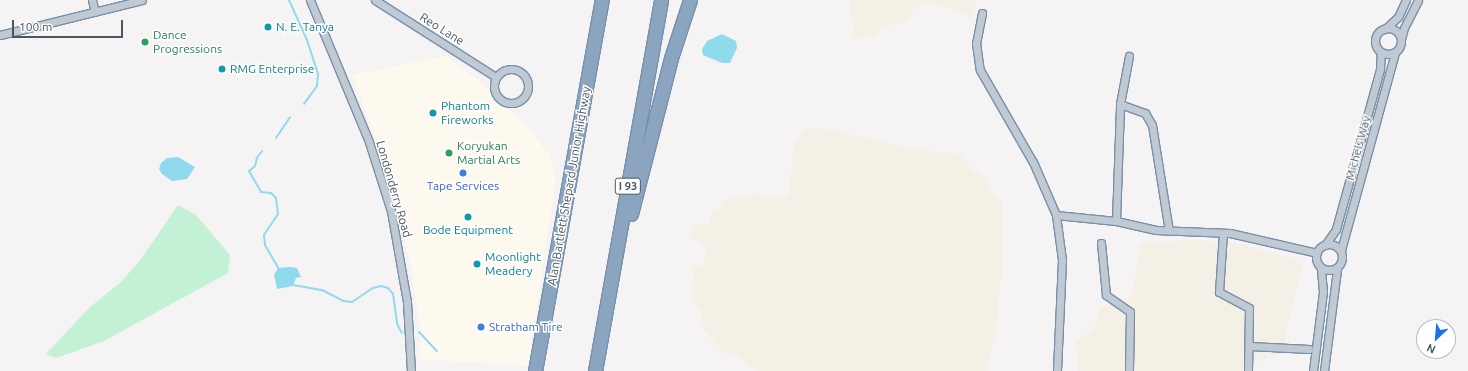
<!DOCTYPE html>
<html>
<head>
<meta charset="utf-8">
<style>
  body { margin:0 }
  #map { position:relative; width:1468px; height:371px; overflow:hidden; background:#f5f3f3; font-family:Ubuntu,sans-serif }
  div>[style] { position:absolute }
  .commercial>* { inset:0; background:#fdf9ef }
  .green>* { inset:0; background:#c3f1d5 }
  .sand>* { inset:0; background:#f5f0e5 }
  .water>* { inset:0; background:#90daee }
  .stream>* { height:2px; margin:-1px; padding:0 1px; transform-origin:1px; border-radius:1px; background:#90daee }
  .roads { filter:drop-shadow(1px 0 #7690ad) drop-shadow(-1px 0 #7690ad) drop-shadow(0 1px #7690ad) drop-shadow(0 -1px #7690ad) }
  .street>* { height:7px; margin:-3.5px; padding:0 3.5px; transform-origin:3.5px; border-radius:3.5px; background:#c1cad2 }
  .street>.ring { margin:-3.5px; padding:0; box-sizing:content-box; background:none; border:7px solid #c1cad2; border-radius:50% }
  .highway>* { height:13px; margin:-6.5px; padding:0 6.5px; transform-origin:6.5px; border-radius:6.5px; background:#8ba5c1 }
  .dots>* { width:11px; height:11px; translate:-50% -50%; box-sizing:border-box; border:2px solid #fff; border-radius:50% }
  span { translate:-50% -50%; white-space:nowrap; text-align:center; line-height:1.15; -webkit-text-stroke:3px #fff; paint-order:stroke }
  .shield-label span { padding:1px 3px; background:#fff; border:1px solid; border-radius:3px; -webkit-text-stroke-width:0 }
  .shield-label { font-size:11px; color:#4a5661; font-weight:700 }
  .culture-label { font-size:12px; color:#0d838f }
  .left { translate:0 -50%; text-align:left }
  .street-label { font-size:12px; color:#4a5661 }
  .leisure-label { font-size:12px; color:#27864d }
  .shop-label { font-size:12px; color:#366cbe }
  .north { position:absolute; left:1416px; top:319px; width:40px; height:40px; box-sizing:border-box; background:#fff; border:1px solid #b7bbc0; border-radius:50%; rotate:206deg; font-size:11px; font-weight:700; line-height:16px; text-align:center; color:#4a5661 }
  .north::after { content:''; display:block; margin:auto; width:14px; height:18px; background:#1a73e8; clip-path:polygon(50% 0,100% 100%,50% 72%,0 100%) }
  .scale { position:absolute; left:12px; top:20px; width:111px; height:18px; box-sizing:border-box; border:2px solid #4a5661; border-top:0; padding-left:5px; font-size:12px; line-height:14px; white-space:nowrap; color:#4a5661; -webkit-text-stroke:3px #fff; paint-order:stroke }
</style>
</head>
<body>
<div id="map">
  <div class="commercial">
    <i style="clip-path:polygon(446px 56px,476px 79px,527px 126px,550px 156px,556px 175px,528px 366px,420px 359px,421px 333px,411px 267px,389px 173px,352px 75px)"></i>
  </div>
  <div class="green">
    <i style="clip-path:polygon(178px 205px,196px 215px,230px 255px,228px 273px,104px 341px,56px 358px,46px 354px,89px 308px,121px 282px,141px 259px)"></i>
  </div>
  <div class="sand">
    <i style="clip-path:polygon(849px 0,977px 0,971px 17px,931px 1px,915px 9px,904px 23px,882px 26px,876px 35px,855px 38px)"></i>
    <i style="clip-path:polygon(806px 128px,828px 129px,905px 148px,959px 154px,974px 172px,979px 172px,1002px 204px,1001px 278px,995px 336px,992px 342px,987px 371px,758px 371px,746px 364px,738px 355px,725px 354px,699px 324px,703px 315px,691px 300px,695px 266px,702px 265px,708px 252px,698px 240px,689px 238px,695px 226px,709px 223px,713px 210px,722px 211px,721px 202px,732px 197px,757px 195px,783px 199px,789px 194px,794px 144px)"></i>
    <i style="clip-path:polygon(1198px 240px,1242px 244px,1294px 259px,1302px 266px,1281px 354px,1252px 363px,1248px 371px,1079px 371px,1076px 341px,1093px 330px,1101px 308px,1132px 297px,1141px 243px)"></i>
  </div>
  <div class="water">
    <i style="clip-path:polygon(722px 34px,736px 41px,737px 48px,730px 63px,722px 63px,703px 55px,702px 49px,707px 41px)"></i>
    <i style="clip-path:polygon(178px 157px,195px 167px,187px 179px,172px 181px,162px 174px,159px 169px,161px 163px,167px 158px)"></i>
    <i style="clip-path:polygon(290px 267px,297px 268px,301px 277px,296px 278px,293px 286px,277px 289px,274px 275px,278px 268px)"></i>
  </div>
  <div class="stream">
    <i style="left:289px;top:0;width:44px;rotate:65.8deg"></i>
    <i style="left:307px;top:40px;width:36px;rotate:72deg"></i>
    <i style="left:318px;top:74px;width:12px;rotate:95deg"></i>
    <i style="left:317px;top:86px;width:22px;rotate:126deg"></i>
    <i style="left:276px;top:138px;width:25px;rotate:-56deg"></i>
    <i style="left:262px;top:151px;width:9px;rotate:126deg"></i>
    <i style="left:257px;top:158px;width:8px;rotate:104deg"></i>
    <i style="left:255px;top:166px;width:8px;rotate:140deg"></i>
    <i style="left:249px;top:171px;width:24px;rotate:60deg"></i>
    <i style="left:261px;top:192px;width:10px;rotate:6deg"></i>
    <i style="left:271px;top:193px;width:7px;rotate:45deg"></i>
    <i style="left:276px;top:198px;width:16px;rotate:83deg"></i>
    <i style="left:278px;top:214px;width:25px;rotate:124deg"></i>
    <i style="left:264px;top:235px;width:10px;rotate:84deg"></i>
    <i style="left:265px;top:245px;width:28px;rotate:60deg"></i>
    <i style="left:293px;top:285px;width:29px;rotate:10deg"></i>
    <i style="left:322px;top:290px;width:25px;rotate:27deg"></i>
    <i style="left:344px;top:301px;width:8px;rotate:7deg"></i>
    <i style="left:352px;top:302px;width:25px;rotate:-34deg"></i>
    <i style="left:373px;top:288px;width:8px;rotate:-14deg"></i>
    <i style="left:381px;top:286px;width:7px;rotate:16deg"></i>
    <i style="left:388px;top:288px;width:8px;rotate:50deg"></i>
    <i style="left:393px;top:294px;width:30px;rotate:82deg"></i>
    <i style="left:397px;top:324px;width:10px;rotate:61deg"></i>
    <i style="left:419px;top:332px;width:26px;rotate:47deg"></i>
  </div>
  <div class="roads">
    <div class="street">
      <i style="left:92px;top:0;width:12px;rotate:76deg"></i>
      <i style="left:310px;top:0;width:154px;rotate:67.4deg"></i>
      <i style="left:369px;top:142px;width:72px;rotate:72.3deg"></i>
      <i style="left:391px;top:211px;width:92px;rotate:80deg"></i>
      <i style="left:407px;top:302px;width:69px;rotate:86.7deg"></i>
      <i style="left:375px;top:0;width:143px;rotate:32.5deg"></i>
      <i style="left:982px;top:13px;width:31px;rotate:101deg"></i>
      <i style="left:976px;top:43px;width:27px;rotate:82deg"></i>
      <i style="left:980px;top:70px;width:106px;rotate:60.1deg"></i>
      <i style="left:1033px;top:162px;width:58px;rotate:66.5deg"></i>
      <i style="left:1056px;top:215px;width:45px;rotate:82.4deg"></i>
      <i style="left:1062px;top:260px;width:111px;rotate:92.6deg"></i>
      <i class="ring" style="left:1375px;top:28px;width:19px;height:19px"></i>
      <i style="left:1385px;top:29px;width:18px;rotate:-43deg"></i>
      <i style="left:1398px;top:17px;width:19px;rotate:-65deg"></i>
      <i style="left:0;top:35px;width:146px;rotate:-13.8deg"></i>
      <i style="left:1401px;top:39px;width:11px;rotate:-75deg"></i>
      <i style="left:1404px;top:28px;width:31px;rotate:-63deg"></i>
      <i class="ring" style="left:494px;top:69px;width:27px;height:27px"></i>
      <i style="left:1120px;top:104px;width:27px;rotate:20deg"></i>
      <i style="left:1145px;top:113px;width:14px;rotate:60deg"></i>
      <i style="left:1152px;top:125px;width:107px;rotate:80.9deg"></i>
      <i style="left:1056px;top:215px;width:60px;rotate:5.7deg"></i>
      <i style="left:1116px;top:221px;width:41px;rotate:12.7deg"></i>
      <i style="left:1156px;top:230px;width:74px;rotate:2.3deg"></i>
      <i style="left:1230px;top:233px;width:89px;rotate:12.9deg"></i>
      <i style="left:1116px;top:221px;width:117px;rotate:-88deg"></i>
      <i style="left:1120px;top:104px;width:49px;rotate:-79.4deg"></i>
      <i style="left:1223px;top:233px;width:59px;rotate:93.9deg"></i>
      <i style="left:1219px;top:292px;width:34px;rotate:28deg"></i>
      <i style="left:1249px;top:308px;width:63px;rotate:90.9deg"></i>
      <i style="left:1101px;top:243px;width:52px;rotate:84.5deg"></i>
      <i style="left:1106px;top:295px;width:29px;rotate:35deg"></i>
      <i style="left:1130px;top:312px;width:59px;rotate:91deg"></i>
      <i class="ring" style="left:1316px;top:244px;width:19px;height:19px"></i>
      <i style="left:1325px;top:245px;width:19px;rotate:-55deg"></i>
      <i style="left:1336px;top:229px;width:166px;rotate:-74.6deg"></i>
      <i style="left:1380px;top:69px;width:17px;rotate:-87deg"></i>
      <i style="left:1341px;top:250px;width:205px;rotate:-74.7deg"></i>
      <i style="left:1250px;top:346px;width:59px;rotate:2.9deg"></i>
      <i style="left:1313px;top:371px;width:80px;rotate:-82.8deg"></i>
      <i style="left:1323px;top:292px;width:24px;rotate:-95deg"></i>
      <i style="left:1324px;top:371px;width:103px;rotate:-82.7deg"></i>
    </div>
    <div class="highway">
      <i style="left:631px;top:214px;width:161px;rotate:-75.6deg"></i>
      <i style="left:671px;top:58px;width:61px;rotate:-71.9deg"></i>
      <i style="left:535px;top:371px;width:377px;rotate:-79.8deg"></i>
      <i style="left:595px;top:371px;width:377px;rotate:-79.9deg"></i>
    </div>
  </div>
  <div class="dots">
    <i style="left:268px;top:27px;background:#0f9aa8"></i>
    <i style="left:145px;top:42px;background:#2e9e5b"></i>
    <i style="left:222px;top:69px;background:#0f9aa8"></i>
    <i style="left:433px;top:113px;background:#0f9aa8"></i>
    <i style="left:449px;top:153px;background:#2e9e5b"></i>
    <i style="left:463px;top:173px;background:#3f7fe0"></i>
    <i style="left:468px;top:217px;background:#0f9aa8"></i>
    <i style="left:477px;top:264px;background:#0f9aa8"></i>
    <i style="left:481px;top:327px;background:#3f7fe0"></i>
  </div>
  <div class="shield-label">
    <span style="left:628px;top:186px">I 93</span>
  </div>
  <div class="culture-label">
    <span class="left" style="left:276px;top:27px">N. E. Tanya</span>
    <span class="left" style="left:230px;top:69px">RMG Enterprise</span>
    <span class="left" style="left:441px;top:113px">Phantom<br>Fireworks</span>
    <span style="left:468px;top:230px">Bode Equipment</span>
    <span class="left" style="left:485px;top:264px">Moonlight<br>Meadery</span>
  </div>
  <div class="street-label">
    <span style="left:442px;top:29px;rotate:32deg">Reo Lane</span>
    <span style="left:1358px;top:148px;rotate:-75deg">Michels Way</span>
    <span style="left:569px;top:186px;rotate:-80deg">Alan Bartlett Shepard Junior Highway</span>
    <span style="left:394px;top:189px;rotate:74deg">Londonderry Road</span>
  </div>
  <div class="leisure-label">
    <span class="left" style="left:153px;top:42px">Dance<br>Progressions</span>
    <span class="left" style="left:457px;top:153px">Koryukan<br>Martial Arts</span>
  </div>
  <div class="shop-label">
    <span style="left:463px;top:186px">Tape Services</span>
    <span class="left" style="left:489px;top:327px">Stratham Tire</span>
  </div>
  <div class="north">N</div>
  <div class="scale">100 m</div>
</div>
</body>
</html>
